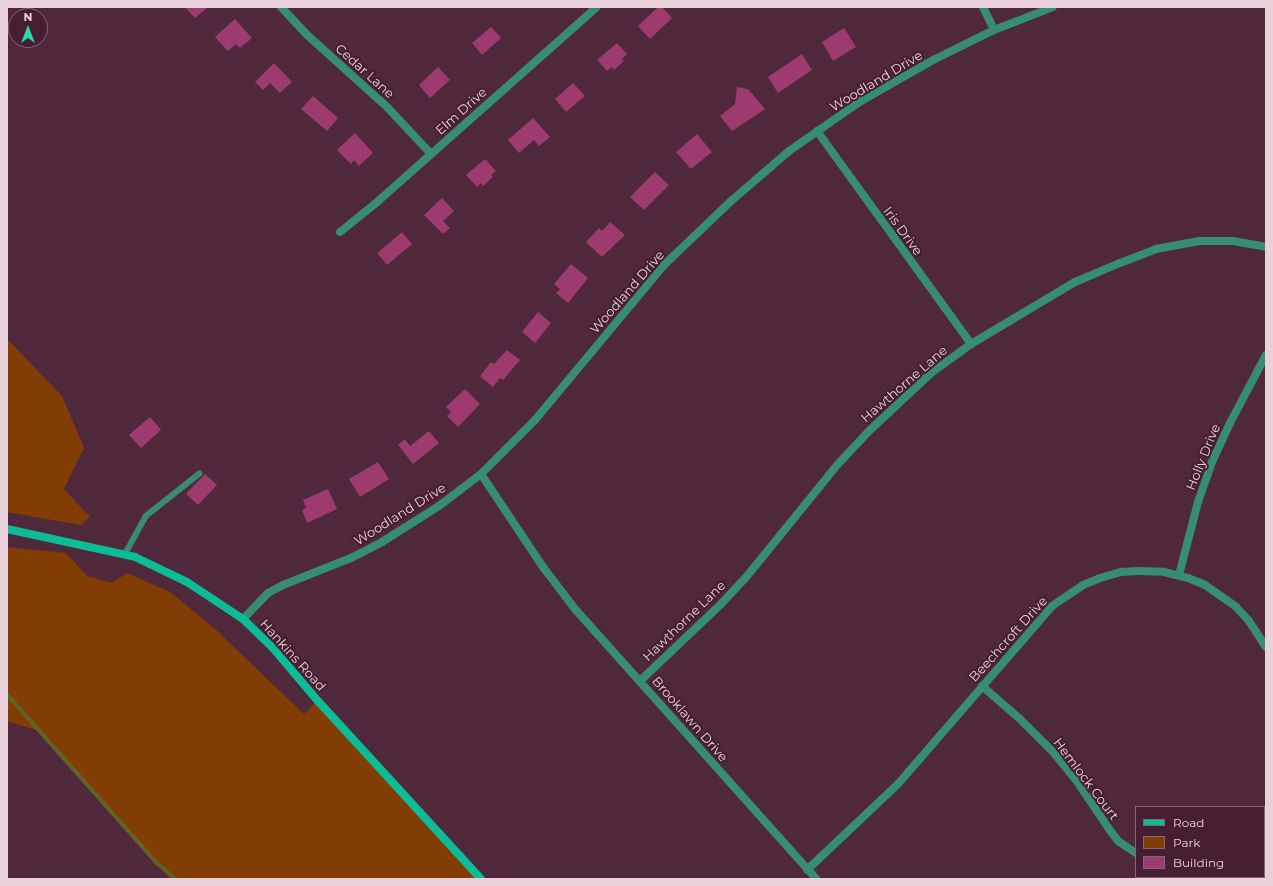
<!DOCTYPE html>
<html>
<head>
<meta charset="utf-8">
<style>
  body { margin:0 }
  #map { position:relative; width:1273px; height:886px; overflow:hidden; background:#50283b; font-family:Montserrat,sans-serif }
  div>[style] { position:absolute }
  .green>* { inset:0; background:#823d05 }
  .stream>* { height:3.5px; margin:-1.75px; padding:0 1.75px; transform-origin:1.75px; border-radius:1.75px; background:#616324 }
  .building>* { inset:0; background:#9d3b6e }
  .service>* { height:5.5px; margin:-2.75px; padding:0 2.75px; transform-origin:2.75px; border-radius:2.75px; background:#378d74 }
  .minor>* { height:8px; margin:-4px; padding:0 4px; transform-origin:4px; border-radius:4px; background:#378d74 }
  .tertiary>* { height:8px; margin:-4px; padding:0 4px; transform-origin:4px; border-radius:4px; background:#378d74 }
  .secondary>* { height:8px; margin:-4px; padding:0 4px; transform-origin:4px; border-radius:4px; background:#0bbc96 }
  span { translate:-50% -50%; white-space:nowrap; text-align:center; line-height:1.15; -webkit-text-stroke:4px #451e31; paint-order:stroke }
  .street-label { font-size:13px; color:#ead0da }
  .frame { position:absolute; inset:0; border:8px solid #ead0da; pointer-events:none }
  .legend { position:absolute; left:1135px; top:806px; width:130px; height:72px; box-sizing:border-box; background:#451e31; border:1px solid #876575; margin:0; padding:5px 7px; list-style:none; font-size:12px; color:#ead0da }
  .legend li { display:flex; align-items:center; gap:8px; height:20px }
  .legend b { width:20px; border:1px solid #876575 }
  .north { position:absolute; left:8px; top:8px; width:40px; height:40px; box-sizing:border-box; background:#451e31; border:1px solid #876575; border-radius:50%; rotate:0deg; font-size:11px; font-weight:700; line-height:16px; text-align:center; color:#ead0da }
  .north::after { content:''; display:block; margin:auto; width:14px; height:18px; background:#2cd5ab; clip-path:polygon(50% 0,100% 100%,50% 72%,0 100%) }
</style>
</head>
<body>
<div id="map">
  <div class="green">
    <i style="clip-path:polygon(7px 339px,62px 396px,84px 448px,64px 489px,90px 517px,81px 525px,7px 512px)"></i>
    <i style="clip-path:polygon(7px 547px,66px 553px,87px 576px,112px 583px,127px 573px,170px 592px,215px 629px,304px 714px,318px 700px,480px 879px,170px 879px,37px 730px,7px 721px)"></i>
  </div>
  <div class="stream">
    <i style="left:7px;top:694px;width:225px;rotate:48.4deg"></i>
    <i style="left:156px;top:862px;width:26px;rotate:40deg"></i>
  </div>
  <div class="building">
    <i style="clip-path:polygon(185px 7px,208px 7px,195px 18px)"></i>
    <i style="clip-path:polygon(658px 7px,662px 7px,672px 18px,650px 39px,638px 26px)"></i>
    <i style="clip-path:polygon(235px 19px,252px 38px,240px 48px,236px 44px,228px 51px,215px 37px)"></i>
    <i style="clip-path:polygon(491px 27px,501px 38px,482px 55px,472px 43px)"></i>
    <i style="clip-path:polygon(844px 28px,856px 47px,833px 61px,822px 42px)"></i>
    <i style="clip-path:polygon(617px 43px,627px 54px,622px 59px,624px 61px,614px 70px,612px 67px,607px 71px,597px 60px)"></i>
    <i style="clip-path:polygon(802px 54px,812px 70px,778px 93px,768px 77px)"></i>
    <i style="clip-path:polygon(274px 63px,292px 82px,280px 93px,270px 83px,263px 90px,255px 82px)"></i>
    <i style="clip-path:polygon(438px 67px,450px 80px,430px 98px,419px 85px)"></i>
    <i style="clip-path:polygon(573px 83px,585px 96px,566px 112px,555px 99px)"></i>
    <i style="clip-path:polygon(737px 87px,748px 89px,765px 109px,732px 131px,720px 116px,735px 104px)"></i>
    <i style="clip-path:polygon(313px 96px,338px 118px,327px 131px,301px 109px)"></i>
    <i style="clip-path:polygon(533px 118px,550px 137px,539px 146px,534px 140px,519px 153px,508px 140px)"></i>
    <i style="clip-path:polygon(355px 133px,373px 153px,359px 166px,354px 160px,351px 164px,337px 150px)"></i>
    <i style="clip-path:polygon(697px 134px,712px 152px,691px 169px,676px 152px)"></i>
    <i style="clip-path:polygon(485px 159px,496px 171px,491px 175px,493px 177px,483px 186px,481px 183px,477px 187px,466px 175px)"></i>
    <i style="clip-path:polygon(655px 172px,669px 185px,644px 210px,630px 197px)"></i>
    <i style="clip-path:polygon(442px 198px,454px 211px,443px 221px,450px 228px,443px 234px,424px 215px)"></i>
    <i style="clip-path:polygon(610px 222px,625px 235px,602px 257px,586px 242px,599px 228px,602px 231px)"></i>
    <i style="clip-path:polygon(402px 232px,412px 244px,387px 265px,377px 253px)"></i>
    <i style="clip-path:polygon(571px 264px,588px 278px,568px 303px,556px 293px,560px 289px,554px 284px)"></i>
    <i style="clip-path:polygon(538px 312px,551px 323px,535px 343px,522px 332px)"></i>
    <i style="clip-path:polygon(507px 350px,520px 360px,503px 380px,500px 378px,493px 387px,480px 376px,491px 362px,494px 364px)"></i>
    <i style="clip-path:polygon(465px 389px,480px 404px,458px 427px,447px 416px,451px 412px,446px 407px)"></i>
    <i style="clip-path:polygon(150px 417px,161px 430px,141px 448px,129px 435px)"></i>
    <i style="clip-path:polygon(429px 431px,439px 443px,413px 464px,398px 445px,405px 439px,410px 446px)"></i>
    <i style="clip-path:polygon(378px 462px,389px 479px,360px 497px,349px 479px)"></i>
    <i style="clip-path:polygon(205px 474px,217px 485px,198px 505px,186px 494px)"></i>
    <i style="clip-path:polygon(328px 489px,337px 509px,307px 523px,302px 510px,306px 508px,303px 500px)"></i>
  </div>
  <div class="service">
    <i style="left:125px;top:554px;width:43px;rotate:-61.1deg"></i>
    <i style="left:146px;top:516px;width:68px;rotate:-38.4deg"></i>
  </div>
  <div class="minor">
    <i style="left:281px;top:7px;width:35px;rotate:47deg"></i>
    <i style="left:305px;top:33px;width:112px;rotate:42.1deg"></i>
    <i style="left:388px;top:108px;width:63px;rotate:46.9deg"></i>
    <i style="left:983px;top:7px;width:25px;rotate:64deg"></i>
    <i style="left:817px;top:131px;width:263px;rotate:54.1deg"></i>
    <i style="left:340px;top:232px;width:46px;rotate:-38.9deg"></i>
    <i style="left:376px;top:203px;width:295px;rotate:-41.6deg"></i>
    <i style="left:481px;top:474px;width:112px;rotate:56.3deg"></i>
    <i style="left:543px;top:567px;width:53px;rotate:52.7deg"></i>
    <i style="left:575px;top:609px;width:362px;rotate:48.2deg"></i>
    <i style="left:1179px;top:575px;width:75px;rotate:-75.4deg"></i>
    <i style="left:1198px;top:502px;width:42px;rotate:-70.7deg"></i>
    <i style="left:1212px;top:462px;width:43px;rotate:-65.2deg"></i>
    <i style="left:1230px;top:423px;width:77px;rotate:-62.1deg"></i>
    <i style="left:640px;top:681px;width:112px;rotate:-43.5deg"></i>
    <i style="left:721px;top:604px;width:38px;rotate:-47deg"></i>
    <i style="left:747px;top:576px;width:144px;rotate:-50.9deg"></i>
    <i style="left:838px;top:464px;width:44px;rotate:-46.8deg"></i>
    <i style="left:868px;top:432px;width:86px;rotate:-43.1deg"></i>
    <i style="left:931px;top:373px;width:49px;rotate:-35.9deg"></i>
    <i style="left:971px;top:344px;width:121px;rotate:-30.8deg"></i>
    <i style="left:1075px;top:282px;width:49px;rotate:-22.9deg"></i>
    <i style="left:1120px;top:263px;width:39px;rotate:-21deg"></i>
    <i style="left:1156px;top:249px;width:44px;rotate:-10.5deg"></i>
    <i style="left:1199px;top:241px;width:34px"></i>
    <i style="left:1233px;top:241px;width:34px;rotate:10deg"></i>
    <i style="left:982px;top:686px;width:50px;rotate:41deg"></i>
    <i style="left:1020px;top:719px;width:48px;rotate:45deg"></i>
    <i style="left:1054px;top:753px;width:38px;rotate:51deg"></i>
    <i style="left:1078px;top:783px;width:55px;rotate:56deg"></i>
    <i style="left:1109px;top:829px;width:15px;rotate:53deg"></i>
    <i style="left:1118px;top:841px;width:22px;rotate:34deg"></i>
    <i style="left:807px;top:870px;width:125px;rotate:-43.4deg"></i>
    <i style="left:898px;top:784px;width:235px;rotate:-49.1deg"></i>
    <i style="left:1052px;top:606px;width:37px;rotate:-34deg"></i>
    <i style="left:1083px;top:585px;width:18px;rotate:-22deg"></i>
    <i style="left:1100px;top:578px;width:22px;rotate:-16deg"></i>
    <i style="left:1121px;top:572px;width:18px;rotate:-3deg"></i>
    <i style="left:1139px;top:571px;width:25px;rotate:2deg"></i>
    <i style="left:1164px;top:572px;width:25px;rotate:14deg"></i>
    <i style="left:1188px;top:578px;width:18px;rotate:22deg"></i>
    <i style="left:1205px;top:585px;width:38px;rotate:35deg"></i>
    <i style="left:1236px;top:607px;width:19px;rotate:47deg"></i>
    <i style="left:1249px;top:621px;width:31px;rotate:57deg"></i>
  </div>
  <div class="tertiary">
    <i style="left:243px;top:619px;width:36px;rotate:-46deg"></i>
    <i style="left:268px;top:593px;width:17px;rotate:-28deg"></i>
    <i style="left:283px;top:585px;width:73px;rotate:-21.7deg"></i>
    <i style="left:351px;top:558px;width:35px;rotate:-27deg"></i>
    <i style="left:382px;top:542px;width:67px;rotate:-32.3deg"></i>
    <i style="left:439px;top:506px;width:53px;rotate:-37.3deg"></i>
    <i style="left:481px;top:474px;width:76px;rotate:-45deg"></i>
    <i style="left:535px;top:420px;width:203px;rotate:-50.2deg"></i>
    <i style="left:665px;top:264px;width:90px;rotate:-43.6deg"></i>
    <i style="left:730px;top:202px;width:78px;rotate:-40.8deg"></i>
    <i style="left:789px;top:151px;width:88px;rotate:-34.8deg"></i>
    <i style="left:861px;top:101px;width:85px;rotate:-29.6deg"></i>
    <i style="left:935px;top:59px;width:66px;rotate:-26.2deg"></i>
    <i style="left:994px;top:30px;width:63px;rotate:-21.3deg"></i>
  </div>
  <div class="secondary">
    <i style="left:7px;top:529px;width:131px;rotate:12.3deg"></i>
    <i style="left:135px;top:557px;width:58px;rotate:25.7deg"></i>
    <i style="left:187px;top:582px;width:67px;rotate:33.5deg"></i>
    <i style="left:243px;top:619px;width:40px;rotate:44deg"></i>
    <i style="left:272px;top:647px;width:71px;rotate:49.6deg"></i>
    <i style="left:318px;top:701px;width:241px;rotate:47.5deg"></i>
  </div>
  <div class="street-label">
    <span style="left:365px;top:71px;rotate:42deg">Cedar Lane</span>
    <span style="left:876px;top:81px;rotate:-31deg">Woodland Drive</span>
    <span style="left:461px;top:111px;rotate:-42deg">Elm Drive</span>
    <span style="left:903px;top:231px;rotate:54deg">Iris Drive</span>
    <span style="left:627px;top:292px;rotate:-49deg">Woodland Drive</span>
    <span style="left:904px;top:384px;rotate:-41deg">Hawthorne Lane</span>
    <span style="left:1203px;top:457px;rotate:-68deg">Holly Drive</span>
    <span style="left:400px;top:514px;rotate:-32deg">Woodland Drive</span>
    <span style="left:684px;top:621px;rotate:-44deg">Hawthorne Lane</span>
    <span style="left:1008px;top:639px;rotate:-48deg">Beechcroft Drive</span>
    <span style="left:293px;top:655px;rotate:48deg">Hankins Road</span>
    <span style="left:690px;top:719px;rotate:49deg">Brooklawn Drive</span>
    <span style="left:1086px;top:779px;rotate:53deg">Hemlock Court</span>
  </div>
  <div class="frame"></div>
  <ul class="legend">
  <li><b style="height:5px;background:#0bbc96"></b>Road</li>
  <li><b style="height:11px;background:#823d05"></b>Park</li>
  <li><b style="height:11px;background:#9d3b6e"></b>Building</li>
  </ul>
  <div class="north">N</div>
</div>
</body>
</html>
